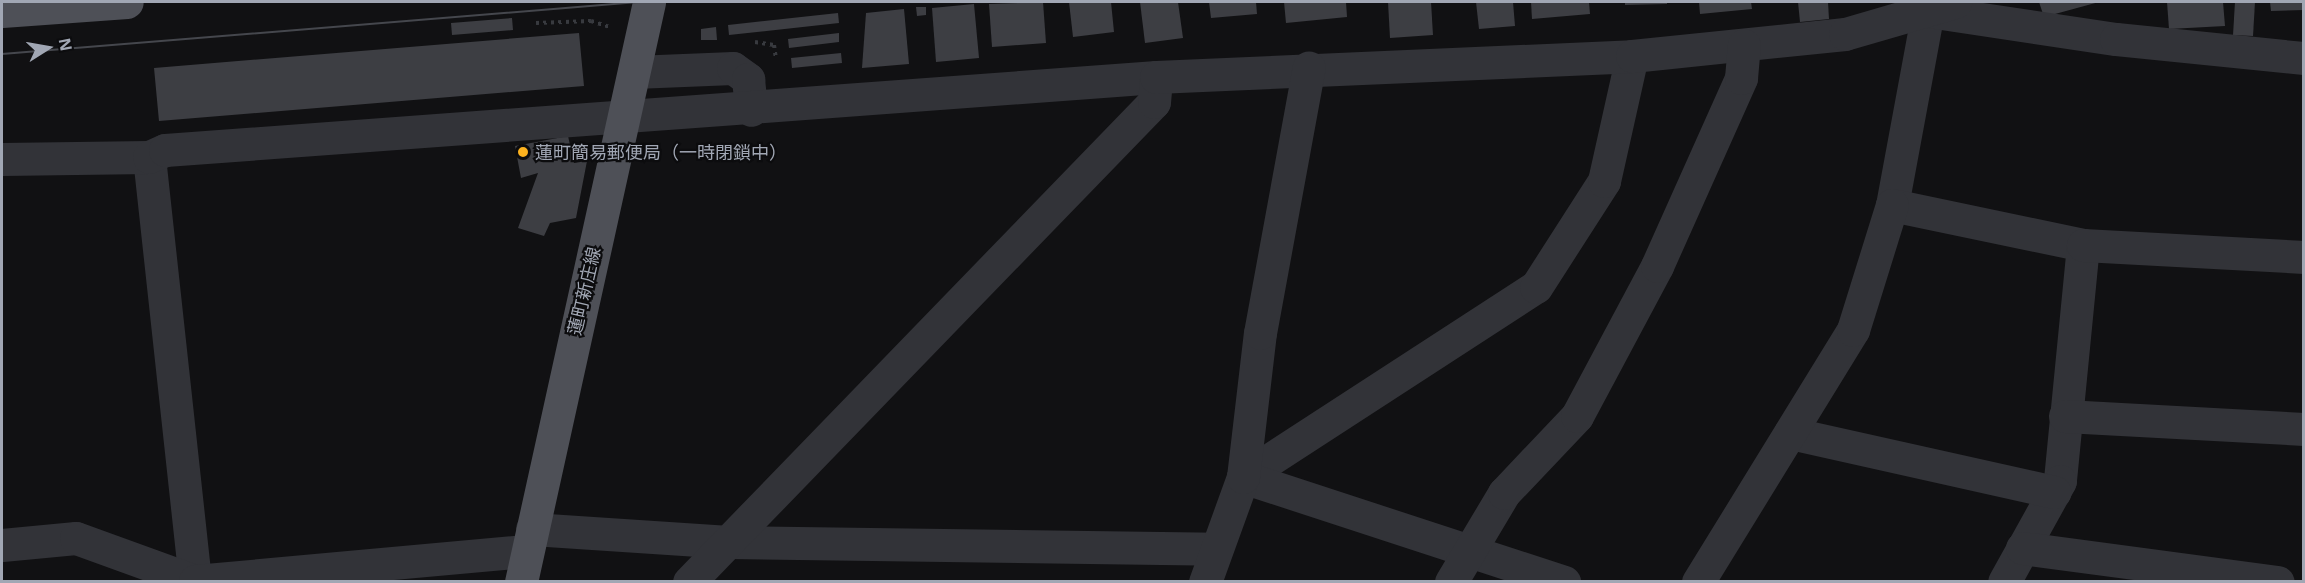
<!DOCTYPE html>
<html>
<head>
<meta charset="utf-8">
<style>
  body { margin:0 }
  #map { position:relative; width:2305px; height:583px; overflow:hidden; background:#111113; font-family:"Open Sans","Noto Sans JP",sans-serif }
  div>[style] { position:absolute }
  .building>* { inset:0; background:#3d3e43 }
  .path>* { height:4px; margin-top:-2px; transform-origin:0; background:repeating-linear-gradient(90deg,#383a3f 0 3px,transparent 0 7.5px) }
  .minor>* { height:33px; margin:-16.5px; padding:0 16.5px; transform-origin:16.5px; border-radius:16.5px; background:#323338 }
  .major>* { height:33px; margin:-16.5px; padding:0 16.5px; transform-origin:16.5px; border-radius:16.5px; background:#4e5057 }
  .tram>* { height:1.5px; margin:-0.75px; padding:0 0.75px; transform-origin:0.75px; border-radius:0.75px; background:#45474d }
  .dots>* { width:16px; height:16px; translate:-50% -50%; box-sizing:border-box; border:3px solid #0c0c0e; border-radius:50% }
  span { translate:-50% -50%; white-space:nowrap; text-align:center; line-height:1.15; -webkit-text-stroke:4.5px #0c0c0e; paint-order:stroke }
  .poi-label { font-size:18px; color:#a1a7b4 }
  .left { translate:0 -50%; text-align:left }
  .street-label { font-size:18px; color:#a1a7b4 }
  .frame { position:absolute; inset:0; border:3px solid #a1a7b4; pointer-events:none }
  .north { position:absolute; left:18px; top:18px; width:60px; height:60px; -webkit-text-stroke:4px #0c0c0e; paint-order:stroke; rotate:79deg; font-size:16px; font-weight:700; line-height:24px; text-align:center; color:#a1a7b4 }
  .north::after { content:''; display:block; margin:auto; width:21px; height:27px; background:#a1a7b4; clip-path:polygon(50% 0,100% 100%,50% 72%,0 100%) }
</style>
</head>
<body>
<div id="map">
  <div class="building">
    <i style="clip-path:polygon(1043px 2px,1046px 43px,992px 47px,989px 4px)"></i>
    <i style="clip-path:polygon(1069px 2px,1111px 2px,1114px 32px,1073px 37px)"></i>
    <i style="clip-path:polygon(1140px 2px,1178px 2px,1183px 38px,1145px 43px)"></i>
    <i style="clip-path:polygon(1209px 2px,1256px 2px,1257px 14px,1211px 18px)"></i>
    <i style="clip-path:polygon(1284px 2px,1346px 2px,1347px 17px,1286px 23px)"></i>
    <i style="clip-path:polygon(1388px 2px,1431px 2px,1433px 35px,1390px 38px)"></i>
    <i style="clip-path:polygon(1476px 2px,1513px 2px,1515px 26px,1479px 29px)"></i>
    <i style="clip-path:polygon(1531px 2px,1589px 2px,1590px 14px,1532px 19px)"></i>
    <i style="clip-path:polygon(1625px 2px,1667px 2px,1667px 4px,1625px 5px)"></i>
    <i style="clip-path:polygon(1699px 2px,1751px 2px,1752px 9px,1700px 14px)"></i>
    <i style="clip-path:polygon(1798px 2px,1828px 2px,1829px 19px,1800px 22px)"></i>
    <i style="clip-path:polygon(2039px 2px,2099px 2px,2044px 17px)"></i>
    <i style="clip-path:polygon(2167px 2px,2223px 2px,2225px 26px,2169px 29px)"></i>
    <i style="clip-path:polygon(2235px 2px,2255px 2px,2253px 36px,2233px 35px)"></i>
    <i style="clip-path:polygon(2270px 2px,2304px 2px,2304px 10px,2271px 11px)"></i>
    <i style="clip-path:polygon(974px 4px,979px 58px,936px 62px,932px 8px)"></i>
    <i style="clip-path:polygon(916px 7px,926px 7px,926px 15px,917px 16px)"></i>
    <i style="clip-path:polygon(904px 9px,909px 64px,862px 68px,866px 13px)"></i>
    <i style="clip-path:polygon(838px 13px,839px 23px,729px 35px,728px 25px)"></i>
    <i style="clip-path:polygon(512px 18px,513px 30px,452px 35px,451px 23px)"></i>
    <i style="clip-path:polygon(716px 27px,717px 40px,701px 40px,701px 29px)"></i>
    <i style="clip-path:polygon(579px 33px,584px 86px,159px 121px,154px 68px)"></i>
    <i style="clip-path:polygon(839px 33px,839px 42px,789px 48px,788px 39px)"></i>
    <i style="clip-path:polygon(841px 53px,842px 63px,792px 68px,791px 58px)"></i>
    <i style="clip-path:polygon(568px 136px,574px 163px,587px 161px,576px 218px,550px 223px,544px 236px,518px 228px,538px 173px,521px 178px,515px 146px)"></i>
  </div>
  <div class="path">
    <i style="left:536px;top:23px;width:55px;rotate:-2.1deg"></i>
    <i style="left:591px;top:21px;width:20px;rotate:18deg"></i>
    <i style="left:755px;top:42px;width:19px;rotate:9deg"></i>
    <i style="left:774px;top:45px;width:14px;rotate:82deg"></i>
  </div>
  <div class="minor">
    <i style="left:1928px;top:11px;width:197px;rotate:100.5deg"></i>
    <i style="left:1892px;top:205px;width:195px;rotate:11.8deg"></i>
    <i style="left:2083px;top:245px;width:237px;rotate:95.6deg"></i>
    <i style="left:2060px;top:481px;width:115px;rotate:119deg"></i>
    <i style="left:1928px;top:11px;width:190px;rotate:8.5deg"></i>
    <i style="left:2116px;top:39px;width:189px;rotate:5.8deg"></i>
    <i style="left:634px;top:72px;width:99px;rotate:-2.3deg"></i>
    <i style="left:733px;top:68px;width:19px;rotate:36deg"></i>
    <i style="left:748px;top:79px;width:31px;rotate:84deg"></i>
    <i style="left:149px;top:157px;width:427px;rotate:83.8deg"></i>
    <i style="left:2px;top:159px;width:147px;rotate:-0.8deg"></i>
    <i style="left:149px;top:157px;width:17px;rotate:-24deg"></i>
    <i style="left:165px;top:150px;width:994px;rotate:-4.21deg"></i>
    <i style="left:2083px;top:245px;width:221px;rotate:3.1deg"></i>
    <i style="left:2065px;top:416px;width:239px;rotate:3.1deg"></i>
    <i style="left:1790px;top:433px;width:271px;rotate:12.6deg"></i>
    <i style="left:1243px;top:477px;width:349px;rotate:-33deg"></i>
    <i style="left:1536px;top:287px;width:126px;rotate:-57.3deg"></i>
    <i style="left:1604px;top:181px;width:128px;rotate:-77.4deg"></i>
    <i style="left:1243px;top:477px;width:338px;rotate:18.1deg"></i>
    <i style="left:532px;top:529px;width:197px;rotate:3.8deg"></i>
    <i style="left:729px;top:542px;width:487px;rotate:0.8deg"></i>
    <i style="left:2px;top:545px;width:74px;rotate:-5.4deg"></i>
    <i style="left:76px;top:538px;width:127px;rotate:19.9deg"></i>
    <i style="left:195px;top:581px;width:333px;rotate:-5.2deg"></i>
    <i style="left:2022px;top:548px;width:258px;rotate:7.6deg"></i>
    <i style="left:689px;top:582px;width:668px;rotate:-45.91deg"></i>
    <i style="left:1154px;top:102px;width:25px;rotate:-85deg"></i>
    <i style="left:1156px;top:77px;width:476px;rotate:-2.5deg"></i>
    <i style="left:1632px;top:56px;width:214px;rotate:-5.9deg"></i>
    <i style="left:1845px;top:34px;width:115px;rotate:-16.2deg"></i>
    <i style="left:1205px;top:582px;width:112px;rotate:-70.1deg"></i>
    <i style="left:1243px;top:477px;width:145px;rotate:-83.3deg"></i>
    <i style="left:1260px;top:333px;width:270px;rotate:-79.6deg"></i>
    <i style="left:1451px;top:582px;width:104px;rotate:-59.2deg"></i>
    <i style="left:1504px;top:493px;width:106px;rotate:-46.5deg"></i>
    <i style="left:1577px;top:416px;width:170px;rotate:-61.9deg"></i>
    <i style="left:1657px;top:266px;width:206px;rotate:-65.9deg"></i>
    <i style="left:1741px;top:78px;width:33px;rotate:-85deg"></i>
    <i style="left:1698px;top:582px;width:296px;rotate:-58.4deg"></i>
    <i style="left:1853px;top:330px;width:131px;rotate:-72.7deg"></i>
  </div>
  <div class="major">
    <i style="left:2px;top:11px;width:125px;rotate:-4.1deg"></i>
    <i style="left:521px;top:582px;width:594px;rotate:-77.55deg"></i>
  </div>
  <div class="tram">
    <i style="left:2px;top:54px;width:638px;rotate:-4.67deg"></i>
  </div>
  <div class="dots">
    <i style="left:523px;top:152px;background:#fcb21f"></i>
  </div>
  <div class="poi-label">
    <span class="left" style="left:535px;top:152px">蓮町簡易郵便局（一時閉鎖中）</span>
  </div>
  <div class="street-label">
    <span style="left:584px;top:291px;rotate:-77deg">蓮町新庄線</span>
  </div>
  <div class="frame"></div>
  <div class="north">N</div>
</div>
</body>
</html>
